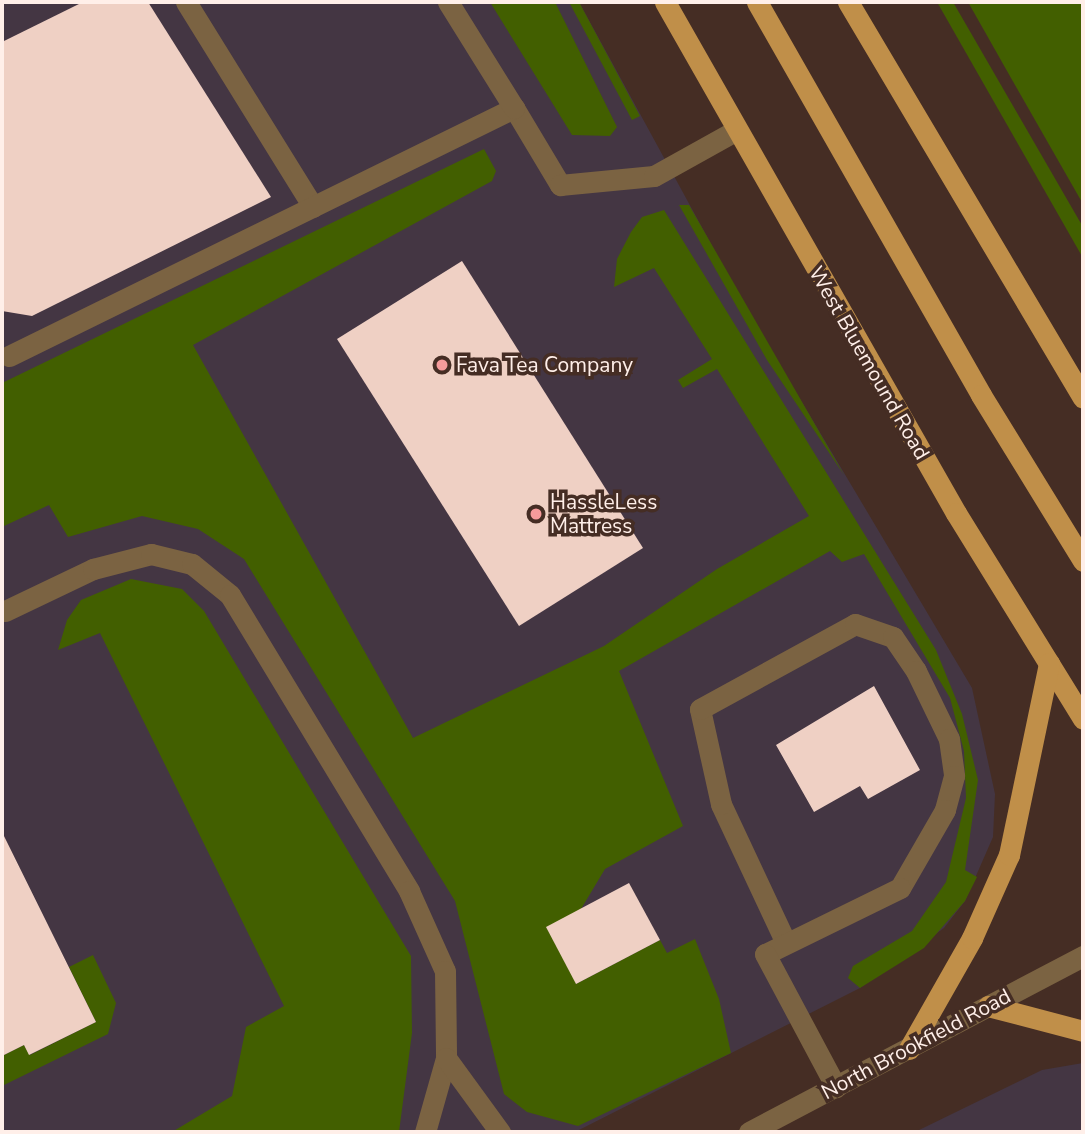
<!DOCTYPE html>
<html>
<head>
<meta charset="utf-8">
<style>
  body { margin:0 }
  #map { position:relative; width:1085px; height:1134px; overflow:hidden; background:#452d24; font-family:"Nunito Sans",sans-serif }
  div>[style] { position:absolute }
  .commercial>* { inset:0; background:#443643 }
  .green>* { inset:0; background:#425f00 }
  .building>* { inset:0; background:#efd0c4 }
  .minor>* { height:21px; margin:-10.5px; padding:0 10.5px; transform-origin:10.5px; border-radius:10.5px; background:#7b6342 }
  .major>* { height:21px; margin:-10.5px; padding:0 10.5px; transform-origin:10.5px; border-radius:10.5px; background:#c08f49 }
  .dots>* { width:19px; height:19px; translate:-50% -50%; box-sizing:border-box; border:4px solid #452d24; border-radius:50% }
  span { translate:-50% -50%; white-space:nowrap; text-align:center; line-height:1.15; -webkit-text-stroke:7px #452d24; paint-order:stroke }
  .street-label { font-size:21px; color:#ffefe9 }
  .poi-label { font-size:21px; color:#ffefe9 }
  .left { translate:0 -50%; text-align:left }
  .frame { position:absolute; inset:0; border:4px solid #ffefe9; pointer-events:none }
</style>
</head>
<body>
<div id="map">
  <div class="commercial">
    <i style="clip-path:polygon(2px 2px,579px 2px,746px 308px,972px 688px,995px 794px,993px 837px,965px 901px,944px 928px,860px 988px,575px 1132px,2px 1132px)"></i>
    <i style="clip-path:polygon(1083px 1063px,1083px 1132px,915px 1132px,1042px 1070px)"></i>
  </div>
  <div class="green">
    <i style="clip-path:polygon(490px 2px,555px 2px,617px 127px,610px 136px,572px 135px)"></i>
    <i style="clip-path:polygon(569px 2px,579px 2px,640px 116px,632px 120px)"></i>
    <i style="clip-path:polygon(937px 2px,953px 2px,1083px 227px,1083px 258px)"></i>
    <i style="clip-path:polygon(968px 2px,1083px 2px,1083px 204px,1011px 78px)"></i>
    <i style="clip-path:polygon(484px 149px,496px 171px,492px 181px,193px 345px,413px 738px,604px 646px,717px 569px,809px 516px,717px 369px,683px 388px,678px 380px,712px 359px,654px 268px,614px 287px,617px 259px,631px 232px,642px 217px,664px 210px,936px 650px,962px 714px,978px 780px,965px 870px,977px 877px,965px 901px,924px 948px,860px 988px,848px 978px,853px 966px,912px 931px,946px 882px,966px 798px,964px 751px,950px 698px,864px 554px,842px 562px,830px 551px,619px 671px,683px 826px,605px 869px,581px 909px,576px 984px,660px 940px,667px 953px,695px 939px,719px 999px,731px 1053px,578px 1126px,527px 1112px,504px 1094px,455px 901px,244px 559px,198px 529px,142px 516px,68px 537px,49px 505px,2px 527px,2px 383px)"></i>
    <i style="clip-path:polygon(679px 205px,689px 205px,844px 475px,767px 360px)"></i>
    <i style="clip-path:polygon(131px 579px,182px 589px,204px 611px,411px 956px,412px 1033px,399px 1132px,172px 1132px,232px 1096px,246px 1027px,284px 1006px,100px 633px,58px 650px,67px 620px,81px 600px)"></i>
    <i style="clip-path:polygon(93px 955px,116px 1003px,108px 1034px,2px 1086px,2px 1056px,24px 1045px,30px 1055px,96px 1022px,69px 967px)"></i>
  </div>
  <div class="building">
    <i style="clip-path:polygon(83px 2px,148px 2px,271px 197px,32px 316px,2px 311px,2px 42px)"></i>
    <i style="clip-path:polygon(462px 261px,643px 548px,519px 626px,337px 339px)"></i>
    <i style="clip-path:polygon(874px 686px,920px 770px,868px 799px,860px 786px,814px 812px,776px 745px)"></i>
    <i style="clip-path:polygon(2px 832px,96px 1022px,29px 1055px,24px 1045px,2px 1056px)"></i>
    <i style="clip-path:polygon(629px 883px,660px 940px,576px 984px,546px 927px)"></i>
  </div>
  <div class="minor">
    <i style="left:186px;top:2px;width:241px;rotate:58.2deg"></i>
    <i style="left:514px;top:108px;width:90px;rotate:59.1deg"></i>
    <i style="left:560px;top:185px;width:94px;rotate:-5.5deg"></i>
    <i style="left:654px;top:176px;width:93px;rotate:-29.1deg"></i>
    <i style="left:9px;top:356px;width:563px;rotate:-26.16deg"></i>
    <i style="left:514px;top:108px;width:125px;rotate:-121.9deg"></i>
    <i style="left:5px;top:611px;width:98px;rotate:-25.5deg"></i>
    <i style="left:93px;top:569px;width:60px;rotate:-14.5deg"></i>
    <i style="left:151px;top:554px;width:42px;rotate:13.7deg"></i>
    <i style="left:192px;top:564px;width:49px;rotate:39.2deg"></i>
    <i style="left:230px;top:595px;width:346px;rotate:58.8deg"></i>
    <i style="left:409px;top:891px;width:88px;rotate:65.8deg"></i>
    <i style="left:445px;top:971px;width:87px;rotate:89.3deg"></i>
    <i style="left:446px;top:1058px;width:77px;rotate:105.8deg"></i>
    <i style="left:786px;top:943px;width:153px;rotate:-115.1deg"></i>
    <i style="left:721px;top:804px;width:97px;rotate:-102.5deg"></i>
    <i style="left:700px;top:709px;width:177px;rotate:-28.7deg"></i>
    <i style="left:855px;top:624px;width:40px;rotate:18.9deg"></i>
    <i style="left:893px;top:637px;width:41px;rotate:55.9deg"></i>
    <i style="left:916px;top:671px;width:76px;rotate:64.1deg"></i>
    <i style="left:949px;top:739px;width:37px;rotate:82deg"></i>
    <i style="left:954px;top:776px;width:35px;rotate:105deg"></i>
    <i style="left:945px;top:810px;width:90px;rotate:120deg"></i>
    <i style="left:900px;top:888px;width:150px;rotate:153.9deg"></i>
    <i style="left:765px;top:954px;width:151px;rotate:61.9deg"></i>
    <i style="left:446px;top:1058px;width:92px;rotate:53.9deg"></i>
    <i style="left:749px;top:1132px;width:378px;rotate:-27.8deg"></i>
  </div>
  <div class="major">
    <i style="left:665px;top:2px;width:588px;rotate:60.34deg"></i>
    <i style="left:956px;top:513px;width:242px;rotate:58.3deg"></i>
    <i style="left:757px;top:2px;width:452px;rotate:60.3deg"></i>
    <i style="left:981px;top:395px;width:195px;rotate:58.4deg"></i>
    <i style="left:848px;top:2px;width:460px;rotate:59.3deg"></i>
    <i style="left:988px;top:1006px;width:98px;rotate:14.7deg"></i>
    <i style="left:909px;top:1049px;width:128px;rotate:-60.4deg"></i>
    <i style="left:972px;top:938px;width:91px;rotate:-66deg"></i>
    <i style="left:1009px;top:855px;width:196px;rotate:-78.2deg"></i>
  </div>
  <div class="dots">
    <i style="left:442px;top:365px;background:#f59b9b"></i>
    <i style="left:536px;top:514px;background:#f59b9b"></i>
  </div>
  <div class="street-label">
    <span style="left:869px;top:363px;rotate:60deg">West Bluemound Road</span>
    <span style="left:916px;top:1044px;rotate:-28deg">North Brookfield Road</span>
  </div>
  <div class="poi-label">
    <span class="left" style="left:456px;top:365px">Fava Tea Company</span>
    <span class="left" style="left:550px;top:514px">HassleLess<br>Mattress</span>
  </div>
  <div class="frame"></div>
</div>
</body>
</html>
